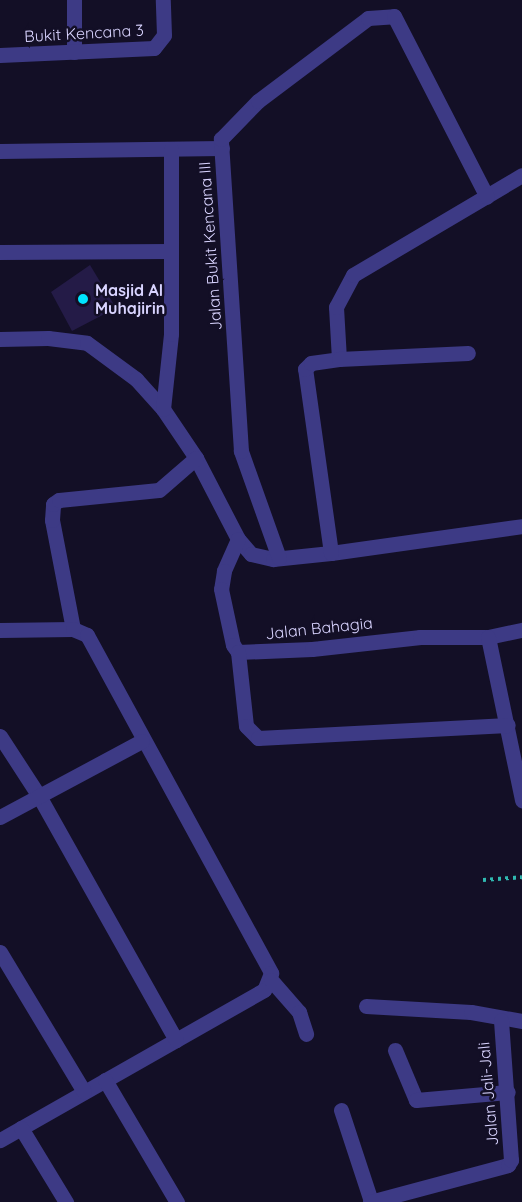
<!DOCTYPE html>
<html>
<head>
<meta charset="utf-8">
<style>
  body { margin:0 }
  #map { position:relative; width:522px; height:1202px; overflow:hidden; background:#130f26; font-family:Quicksand,sans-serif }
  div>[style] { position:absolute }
  .building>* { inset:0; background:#241b47 }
  .path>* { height:4px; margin-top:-2px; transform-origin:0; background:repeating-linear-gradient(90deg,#2fb8b0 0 3px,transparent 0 7.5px) }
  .street>* { height:15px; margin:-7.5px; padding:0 7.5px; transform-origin:7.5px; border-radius:7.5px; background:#3d3a85 }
  .dots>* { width:16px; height:16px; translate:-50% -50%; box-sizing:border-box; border:3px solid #130f26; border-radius:50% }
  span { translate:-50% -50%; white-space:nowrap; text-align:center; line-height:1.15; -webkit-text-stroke:5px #130f26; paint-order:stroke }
  .street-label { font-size:16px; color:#d9d4ff }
  .poi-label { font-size:16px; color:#d9d4ff; font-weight:700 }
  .left { translate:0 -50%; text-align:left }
</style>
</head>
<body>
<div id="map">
  <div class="building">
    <i style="clip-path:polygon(90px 265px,116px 308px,72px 331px,51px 292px)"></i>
  </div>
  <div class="path">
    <i style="left:483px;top:880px;width:39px;rotate:-4deg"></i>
  </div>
  <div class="street">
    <i style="left:74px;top:52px;width:52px;rotate:-90deg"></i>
    <i style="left:0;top:55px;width:154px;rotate:-2.6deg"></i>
    <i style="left:154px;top:48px;width:16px;rotate:-52deg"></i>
    <i style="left:164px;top:35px;width:35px;rotate:-92deg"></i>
    <i style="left:0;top:151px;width:222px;rotate:-0.8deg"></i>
    <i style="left:0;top:252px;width:170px;rotate:-0.3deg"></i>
    <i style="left:0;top:339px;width:48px;rotate:-1.2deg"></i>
    <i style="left:48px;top:338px;width:39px;rotate:7deg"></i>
    <i style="left:87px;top:343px;width:61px;rotate:36.3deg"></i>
    <i style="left:136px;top:379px;width:40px;rotate:48deg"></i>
    <i style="left:163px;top:409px;width:59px;rotate:56deg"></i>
    <i style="left:196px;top:458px;width:91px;rotate:62.6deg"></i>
    <i style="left:238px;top:539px;width:20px;rotate:49deg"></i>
    <i style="left:251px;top:554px;width:23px;rotate:13deg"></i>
    <i style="left:273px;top:559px;width:58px;rotate:-5.9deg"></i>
    <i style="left:331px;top:553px;width:193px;rotate:-8deg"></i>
    <i style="left:339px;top:359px;width:52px;rotate:-93.3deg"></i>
    <i style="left:336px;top:307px;width:36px;rotate:-62deg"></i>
    <i style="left:353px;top:275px;width:196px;rotate:-30.6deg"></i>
    <i style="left:163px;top:409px;width:75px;rotate:-83.9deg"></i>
    <i style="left:171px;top:334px;width:185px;rotate:-90deg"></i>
    <i style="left:238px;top:539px;width:35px;rotate:114deg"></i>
    <i style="left:224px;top:571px;width:18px;rotate:99deg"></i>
    <i style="left:221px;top:589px;width:57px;rotate:77.9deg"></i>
    <i style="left:233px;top:645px;width:9px;rotate:54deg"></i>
    <i style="left:238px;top:652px;width:74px;rotate:-2.3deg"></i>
    <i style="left:312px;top:649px;width:109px;rotate:-6.3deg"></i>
    <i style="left:420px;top:637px;width:68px"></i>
    <i style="left:488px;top:637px;width:35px;rotate:-12deg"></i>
    <i style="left:331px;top:553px;width:186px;rotate:-98deg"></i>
    <i style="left:305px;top:369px;width:8px;rotate:-45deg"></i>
    <i style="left:311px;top:363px;width:28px;rotate:-8deg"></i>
    <i style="left:339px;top:359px;width:129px;rotate:-2.7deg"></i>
    <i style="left:279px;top:558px;width:114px;rotate:-109.6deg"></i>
    <i style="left:241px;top:451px;width:313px;rotate:-93.7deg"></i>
    <i style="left:221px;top:139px;width:53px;rotate:-45.8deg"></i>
    <i style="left:258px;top:101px;width:138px;rotate:-37deg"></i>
    <i style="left:368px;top:18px;width:26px;rotate:-4deg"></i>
    <i style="left:394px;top:16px;width:203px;rotate:62.8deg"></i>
    <i style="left:73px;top:629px;width:111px;rotate:-100.9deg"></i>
    <i style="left:52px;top:520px;width:16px;rotate:-86deg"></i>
    <i style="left:53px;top:504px;width:7px;rotate:-34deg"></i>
    <i style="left:59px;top:500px;width:100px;rotate:-5.7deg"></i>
    <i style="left:159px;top:490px;width:49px;rotate:-40.9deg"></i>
    <i style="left:0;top:630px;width:73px;rotate:-0.8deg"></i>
    <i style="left:73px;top:629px;width:15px;rotate:23deg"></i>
    <i style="left:87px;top:635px;width:385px;rotate:61.4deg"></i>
    <i style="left:271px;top:973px;width:18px;rotate:112deg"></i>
    <i style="left:264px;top:990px;width:304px;rotate:150.4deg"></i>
    <i style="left:488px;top:637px;width:167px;rotate:78.2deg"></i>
    <i style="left:238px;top:652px;width:74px;rotate:83.8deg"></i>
    <i style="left:246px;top:726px;width:17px;rotate:45deg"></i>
    <i style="left:258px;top:738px;width:250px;rotate:-3deg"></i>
    <i style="left:0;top:736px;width:72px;rotate:57deg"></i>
    <i style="left:39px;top:796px;width:280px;rotate:60.7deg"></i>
    <i style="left:0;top:817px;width:161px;rotate:-28.2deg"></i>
    <i style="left:0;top:952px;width:163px;rotate:59deg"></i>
    <i style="left:271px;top:980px;width:43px;rotate:48.8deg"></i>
    <i style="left:299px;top:1012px;width:23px;rotate:72deg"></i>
    <i style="left:366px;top:1006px;width:105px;rotate:3.3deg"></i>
    <i style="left:471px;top:1012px;width:52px;rotate:10deg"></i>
    <i style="left:395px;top:1050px;width:54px;rotate:67.2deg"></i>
    <i style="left:416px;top:1100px;width:92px;rotate:-5deg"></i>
    <i style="left:105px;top:1080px;width:142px;rotate:59.5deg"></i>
    <i style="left:341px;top:1110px;width:96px;rotate:71.8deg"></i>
    <i style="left:21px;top:1128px;width:87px;rotate:58.7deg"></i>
    <i style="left:370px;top:1202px;width:143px;rotate:-15deg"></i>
    <i style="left:508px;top:1165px;width:6px;rotate:-59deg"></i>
    <i style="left:511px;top:1160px;width:140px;rotate:-94.1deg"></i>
  </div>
  <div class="dots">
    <i style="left:83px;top:299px;background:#00e5ff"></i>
  </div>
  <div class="street-label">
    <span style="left:84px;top:33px;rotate:-3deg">Bukit Kencana 3</span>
    <span style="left:210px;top:246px;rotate:-94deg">Jalan Bukit Kencana III</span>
    <span style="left:319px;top:628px;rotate:-6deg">Jalan Bahagia</span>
    <span style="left:488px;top:1094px;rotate:-95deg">Jalan Jali-Jali</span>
  </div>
  <div class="poi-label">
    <span class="left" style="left:95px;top:299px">Masjid Al<br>Muhajirin</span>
  </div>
</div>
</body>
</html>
